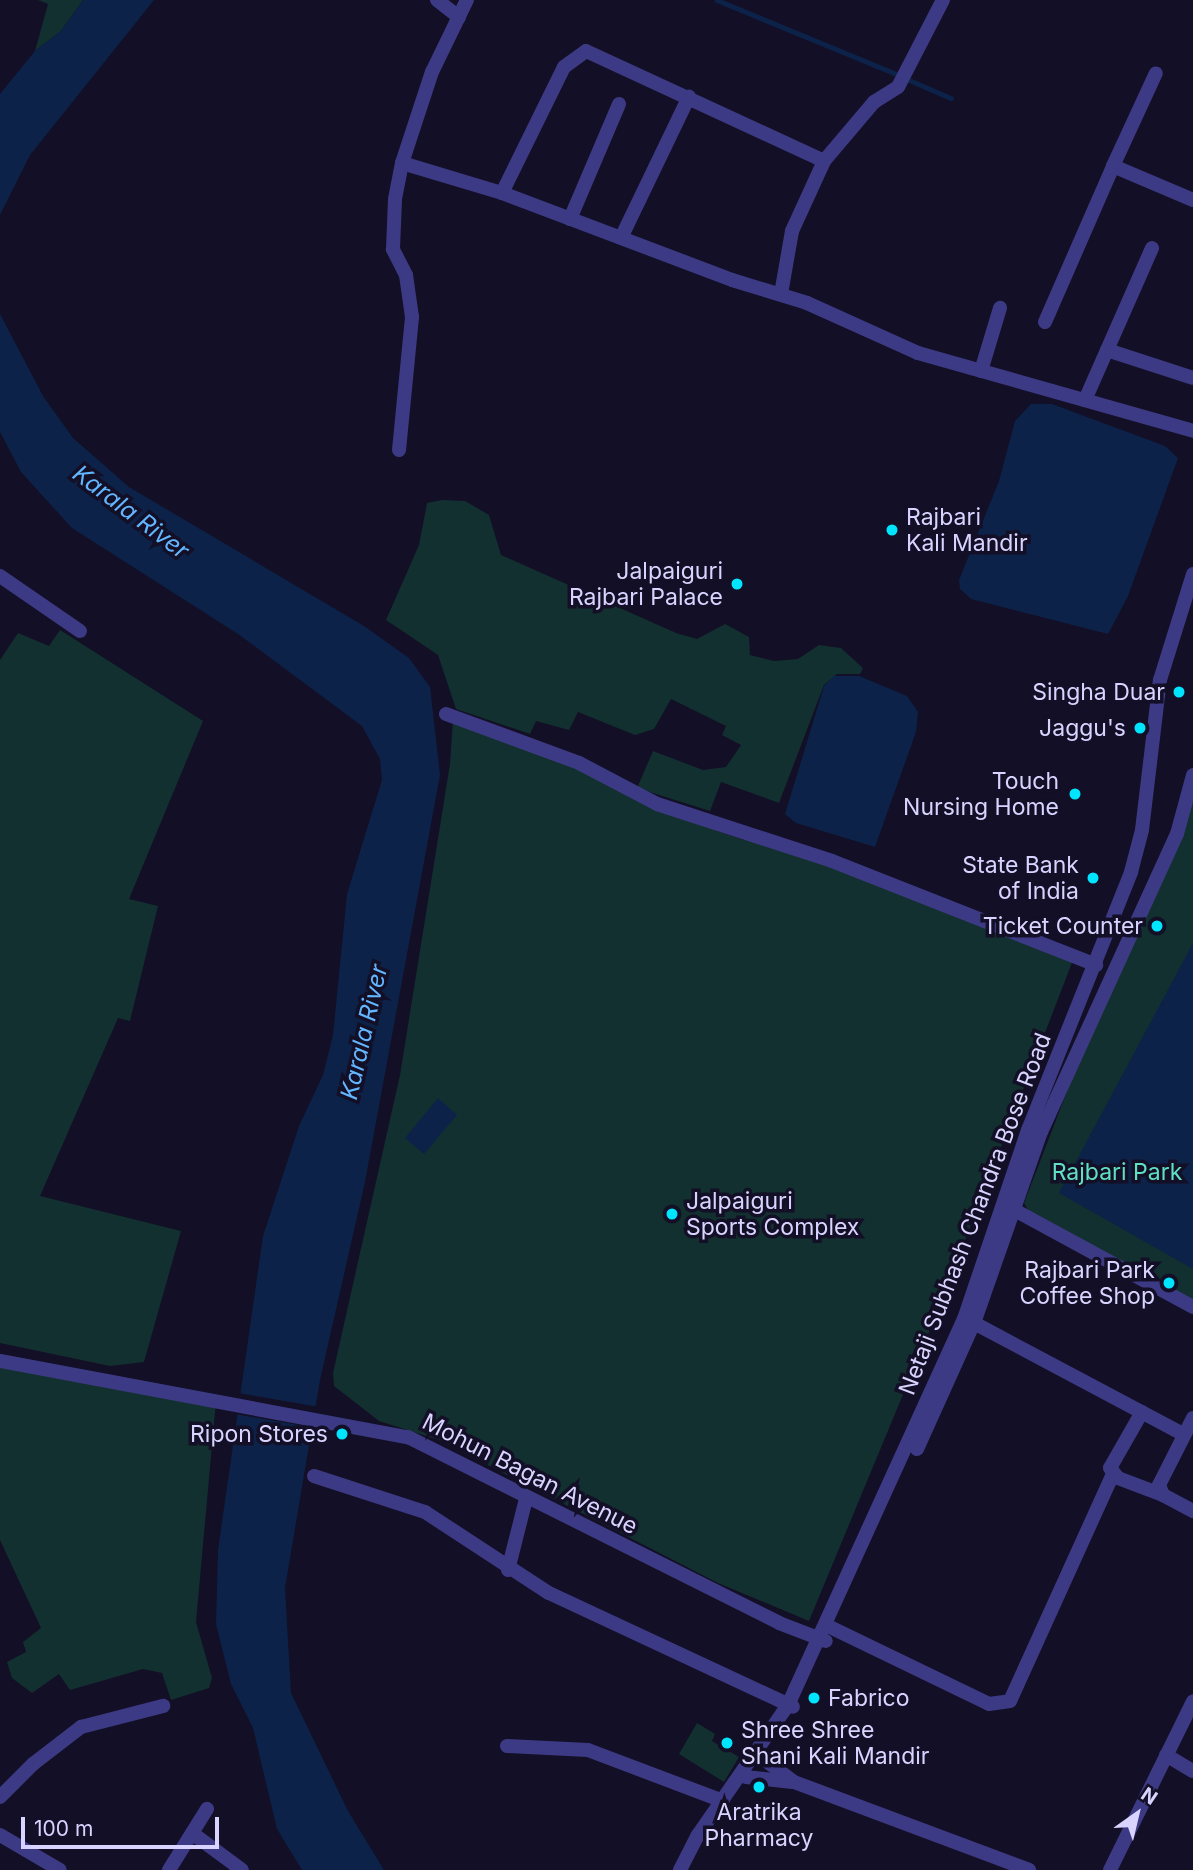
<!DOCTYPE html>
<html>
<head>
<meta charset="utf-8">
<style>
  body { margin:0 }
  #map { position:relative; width:1193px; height:1870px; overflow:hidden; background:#130f26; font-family:Inter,sans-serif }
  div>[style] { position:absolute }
  .green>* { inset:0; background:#12302f }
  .water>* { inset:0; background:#0c2248 }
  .pier>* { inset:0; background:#130f26 }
  .stream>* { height:4.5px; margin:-2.25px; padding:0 2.25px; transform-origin:2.25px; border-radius:2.25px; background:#0c2248 }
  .minor>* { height:14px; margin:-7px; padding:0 7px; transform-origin:7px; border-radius:7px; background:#3d3a85 }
  .dots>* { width:19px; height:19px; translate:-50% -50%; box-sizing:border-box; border:4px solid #130f26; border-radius:50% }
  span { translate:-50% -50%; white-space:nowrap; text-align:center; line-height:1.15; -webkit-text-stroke:7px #130f26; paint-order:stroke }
  .poi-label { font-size:23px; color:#d9d4ff }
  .left { translate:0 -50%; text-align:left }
  .right { translate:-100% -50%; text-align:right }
  .park-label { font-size:23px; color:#5fe0c0 }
  .street-label { font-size:23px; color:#d9d4ff }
  .water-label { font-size:24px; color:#62b6ff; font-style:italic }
  .north { position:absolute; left:1102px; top:1779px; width:70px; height:70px; -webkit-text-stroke:5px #130f26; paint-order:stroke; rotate:34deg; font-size:19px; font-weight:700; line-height:28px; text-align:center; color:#d9d4ff }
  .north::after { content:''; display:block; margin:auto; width:24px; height:32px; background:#d9d4ff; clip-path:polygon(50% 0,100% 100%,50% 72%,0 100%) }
  .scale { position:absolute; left:21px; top:1817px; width:198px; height:32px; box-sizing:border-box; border:4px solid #d9d4ff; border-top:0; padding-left:9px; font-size:21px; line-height:24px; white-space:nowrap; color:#d9d4ff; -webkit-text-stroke:5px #130f26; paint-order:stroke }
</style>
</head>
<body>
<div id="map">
  <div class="green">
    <i style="clip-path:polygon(38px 0,83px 0,61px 31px,35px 51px,48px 4px)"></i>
    <i style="clip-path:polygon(442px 500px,465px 501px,489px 515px,501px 555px,676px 633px,697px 639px,725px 624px,749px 637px,750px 655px,774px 661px,798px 659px,819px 645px,841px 648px,863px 668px,860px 674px,837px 674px,824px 685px,779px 803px,721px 782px,710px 811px,637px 788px,653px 751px,703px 770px,726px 767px,741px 745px,722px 735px,726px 726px,671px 699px,654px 729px,635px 735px,578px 712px,569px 730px,536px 721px,530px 734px,456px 709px,438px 655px,386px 620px,419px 545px,427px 503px)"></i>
    <i style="clip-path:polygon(60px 630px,203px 721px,129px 899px,158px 906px,130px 1021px,118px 1018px,40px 1196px,181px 1231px,144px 1362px,110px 1366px,0 1343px,0 660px,18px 633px,49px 646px)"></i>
    <i style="clip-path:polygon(453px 719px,576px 765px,717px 831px,744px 840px,748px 836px,1073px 960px,941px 1303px,809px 1621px,718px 1583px,439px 1440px,379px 1421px,334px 1386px,333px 1373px,400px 1075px,450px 764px)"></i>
    <i style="clip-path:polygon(1193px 801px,1193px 1307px,1028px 1210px,1024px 1203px,1095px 1019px)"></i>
    <i style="clip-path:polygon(0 1365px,216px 1401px,196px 1622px,212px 1678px,209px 1688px,171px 1700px,162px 1673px,143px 1669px,70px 1690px,59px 1674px,32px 1693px,12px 1678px,7px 1662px,26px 1652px,23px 1642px,41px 1628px,0 1540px)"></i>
    <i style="clip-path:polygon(697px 1723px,715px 1734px,712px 1741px,739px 1757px,724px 1782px,679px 1754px)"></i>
  </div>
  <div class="water">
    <i style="clip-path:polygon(83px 0,154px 0,30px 155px,0 215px,0 94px,35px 51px,61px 31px)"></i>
    <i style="clip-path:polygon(0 314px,43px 396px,73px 438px,129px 487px,364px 626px,409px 658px,430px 687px,440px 775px,365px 1182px,320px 1380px,285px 1588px,291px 1693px,348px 1811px,384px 1870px,302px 1870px,277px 1829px,253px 1728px,231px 1684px,216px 1624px,218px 1550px,263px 1236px,299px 1126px,323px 1075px,333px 1035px,347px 894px,382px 780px,380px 759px,362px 726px,238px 634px,72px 528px,21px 472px,0 432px)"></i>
    <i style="clip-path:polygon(1031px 404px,1052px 404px,1165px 446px,1178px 458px,1128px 596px,1108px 634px,971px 599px,960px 589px,959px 580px,999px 481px,1015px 421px)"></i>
    <i style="clip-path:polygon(834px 676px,859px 676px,907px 696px,918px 712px,916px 732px,875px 847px,796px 823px,785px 814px,824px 686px)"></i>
    <i style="clip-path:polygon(1193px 943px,1193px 1269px,1059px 1193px)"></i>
    <i style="clip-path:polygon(438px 1098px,457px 1115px,424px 1154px,405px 1138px)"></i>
  </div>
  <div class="pier">
    <i style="clip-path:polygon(238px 1393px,319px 1407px,316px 1428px,235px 1414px)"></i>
  </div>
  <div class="stream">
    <i style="left:717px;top:0;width:197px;rotate:22.4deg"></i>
    <i style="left:907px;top:79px;width:48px;rotate:23.4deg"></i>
  </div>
  <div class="minor">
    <i style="left:437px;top:0;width:28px;rotate:38deg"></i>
    <i style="left:402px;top:163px;width:104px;rotate:16.7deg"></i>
    <i style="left:502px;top:193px;width:246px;rotate:20.7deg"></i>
    <i style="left:732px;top:280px;width:78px;rotate:17deg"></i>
    <i style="left:807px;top:303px;width:122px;rotate:24.2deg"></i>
    <i style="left:918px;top:353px;width:286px;rotate:15.8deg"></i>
    <i style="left:1113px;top:166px;width:102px;rotate:-65.2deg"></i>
    <i style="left:502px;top:193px;width:140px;rotate:-63.8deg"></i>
    <i style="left:564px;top:67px;width:27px;rotate:-36deg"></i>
    <i style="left:586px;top:51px;width:262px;rotate:24.8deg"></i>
    <i style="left:570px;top:219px;width:125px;rotate:-66.9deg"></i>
    <i style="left:621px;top:238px;width:157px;rotate:-64.3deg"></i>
    <i style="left:781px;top:294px;width:64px;rotate:-80.1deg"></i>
    <i style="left:792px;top:231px;width:77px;rotate:-65.4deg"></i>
    <i style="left:824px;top:161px;width:77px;rotate:-49.7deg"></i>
    <i style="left:874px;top:102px;width:28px;rotate:-32deg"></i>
    <i style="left:898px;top:87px;width:98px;rotate:-62.7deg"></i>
    <i style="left:1045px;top:322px;width:170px;rotate:-66.4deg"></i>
    <i style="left:1113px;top:166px;width:87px;rotate:23deg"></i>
    <i style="left:1107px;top:350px;width:90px;rotate:18deg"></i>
    <i style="left:981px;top:371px;width:66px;rotate:-73.2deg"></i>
    <i style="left:1085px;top:400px;width:166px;rotate:-66.2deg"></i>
    <i style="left:399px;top:450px;width:134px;rotate:-84.4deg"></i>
    <i style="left:412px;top:317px;width:42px;rotate:-98.1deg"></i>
    <i style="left:406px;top:275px;width:29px;rotate:-117deg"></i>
    <i style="left:393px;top:249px;width:50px;rotate:-87.7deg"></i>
    <i style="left:395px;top:199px;width:37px;rotate:-79deg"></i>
    <i style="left:402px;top:163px;width:96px;rotate:-71.8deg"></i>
    <i style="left:432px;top:72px;width:80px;rotate:-64.1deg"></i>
    <i style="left:0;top:576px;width:97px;rotate:34.5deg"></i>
    <i style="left:446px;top:714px;width:142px;rotate:20.2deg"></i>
    <i style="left:579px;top:763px;width:88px;rotate:27.7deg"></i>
    <i style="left:657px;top:804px;width:184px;rotate:18deg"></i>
    <i style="left:832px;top:861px;width:284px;rotate:21.5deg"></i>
    <i style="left:1007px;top:1206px;width:212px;rotate:28.5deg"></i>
    <i style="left:974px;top:1323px;width:237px;rotate:28deg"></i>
    <i style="left:0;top:1361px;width:415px;rotate:10.6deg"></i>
    <i style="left:408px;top:1437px;width:415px;rotate:26.6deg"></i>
    <i style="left:779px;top:1623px;width:50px;rotate:21deg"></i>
    <i style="left:1142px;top:1412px;width:64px;rotate:119.7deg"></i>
    <i style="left:1110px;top:1468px;width:13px;rotate:51deg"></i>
    <i style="left:1118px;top:1478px;width:48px;rotate:20.7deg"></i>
    <i style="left:1193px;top:1418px;width:75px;rotate:116.9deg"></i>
    <i style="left:1159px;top:1485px;width:11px;rotate:68deg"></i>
    <i style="left:1163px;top:1495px;width:34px;rotate:28deg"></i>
    <i style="left:917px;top:1449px;width:138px;rotate:-65.7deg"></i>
    <i style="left:974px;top:1323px;width:202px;rotate:-70.7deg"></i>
    <i style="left:1041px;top:1132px;width:328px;rotate:-65.5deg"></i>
    <i style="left:1177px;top:834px;width:61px;rotate:-74.8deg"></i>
    <i style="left:314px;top:1476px;width:117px;rotate:18deg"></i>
    <i style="left:425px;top:1512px;width:148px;rotate:33.2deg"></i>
    <i style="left:549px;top:1593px;width:269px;rotate:25deg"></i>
    <i style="left:508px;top:1570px;width:73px;rotate:-75.8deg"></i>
    <i style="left:832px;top:1628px;width:174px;rotate:25.8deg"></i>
    <i style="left:989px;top:1704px;width:21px;rotate:-8deg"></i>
    <i style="left:1010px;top:1701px;width:249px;rotate:-65.6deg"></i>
    <i style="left:507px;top:1746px;width:81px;rotate:2.8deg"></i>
    <i style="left:588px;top:1750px;width:144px;rotate:20.7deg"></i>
    <i style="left:757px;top:1754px;width:46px;rotate:37.1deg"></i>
    <i style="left:794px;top:1782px;width:251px;rotate:20.5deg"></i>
    <i style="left:1166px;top:1755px;width:31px;rotate:31deg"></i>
    <i style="left:746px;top:1777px;width:47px;rotate:6.1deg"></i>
    <i style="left:0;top:1797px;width:47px;rotate:-45deg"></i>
    <i style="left:33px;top:1764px;width:61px;rotate:-37.6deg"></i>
    <i style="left:81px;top:1727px;width:85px;rotate:-14.4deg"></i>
    <i style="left:192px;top:1833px;width:62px;rotate:36.5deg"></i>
    <i style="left:0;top:1835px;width:69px;rotate:30.3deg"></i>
    <i style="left:169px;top:1870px;width:72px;rotate:-58.1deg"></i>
    <i style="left:680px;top:1870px;width:39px;rotate:-63deg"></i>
    <i style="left:698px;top:1835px;width:158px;rotate:-55.3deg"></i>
    <i style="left:788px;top:1705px;width:424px;rotate:-65.5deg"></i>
    <i style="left:964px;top:1319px;width:200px;rotate:-71.3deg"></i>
    <i style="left:1028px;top:1130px;width:278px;rotate:-68.2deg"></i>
    <i style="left:1131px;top:872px;width:43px;rotate:-75.3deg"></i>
    <i style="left:1142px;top:830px;width:151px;rotate:-83.2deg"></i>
    <i style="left:1160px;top:680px;width:111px;rotate:-72.7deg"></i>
    <i style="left:1110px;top:1870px;width:188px;rotate:-63.8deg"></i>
  </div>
  <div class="dots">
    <i style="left:892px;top:530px;background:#00e5ff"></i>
    <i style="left:737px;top:584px;background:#00e5ff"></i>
    <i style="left:1179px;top:692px;background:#00e5ff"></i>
    <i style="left:1140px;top:728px;background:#00e5ff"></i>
    <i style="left:1075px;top:794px;background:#00e5ff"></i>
    <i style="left:1093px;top:878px;background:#00e5ff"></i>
    <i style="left:1157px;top:926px;background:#00e5ff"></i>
    <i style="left:672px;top:1214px;background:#00e5ff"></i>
    <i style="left:1169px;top:1283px;background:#00e5ff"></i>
    <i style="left:342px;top:1434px;background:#00e5ff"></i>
    <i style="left:814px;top:1698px;background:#00e5ff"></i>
    <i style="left:727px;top:1743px;background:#00e5ff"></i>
    <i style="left:759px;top:1787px;background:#00e5ff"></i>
  </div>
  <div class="poi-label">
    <span class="left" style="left:906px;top:530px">Rajbari<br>Kali Mandir</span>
    <span class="right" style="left:723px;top:584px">Jalpaiguri<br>Rajbari Palace</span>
    <span class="right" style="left:1165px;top:692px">Singha Duar</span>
    <span class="right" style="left:1126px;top:728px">Jaggu's</span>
    <span class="right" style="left:1059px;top:794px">Touch<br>Nursing Home</span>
    <span class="right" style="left:1079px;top:878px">State Bank<br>of India</span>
    <span class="right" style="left:1143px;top:926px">Ticket Counter</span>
    <span class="left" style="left:686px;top:1214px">Jalpaiguri<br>Sports Complex</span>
    <span class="right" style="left:1155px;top:1283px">Rajbari Park<br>Coffee Shop</span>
    <span class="right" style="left:328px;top:1434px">Ripon Stores</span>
    <span class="left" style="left:828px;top:1698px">Fabrico</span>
    <span class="left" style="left:741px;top:1743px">Shree Shree<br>Shani Kali Mandir</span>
    <span style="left:759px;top:1825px">Aratrika<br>Pharmacy</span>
  </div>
  <div class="park-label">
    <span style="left:1117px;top:1172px">Rajbari Park</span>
  </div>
  <div class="street-label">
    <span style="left:975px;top:1214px;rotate:-69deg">Netaji Subhash Chandra Bose Road</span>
    <span style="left:530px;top:1474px;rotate:27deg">Mohun Bagan Avenue</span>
  </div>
  <div class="water-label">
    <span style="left:131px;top:512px;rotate:37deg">Karala River</span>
    <span style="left:364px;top:1032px;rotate:-77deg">Karala River</span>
  </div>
  <div class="north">N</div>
  <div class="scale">100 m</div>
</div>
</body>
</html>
